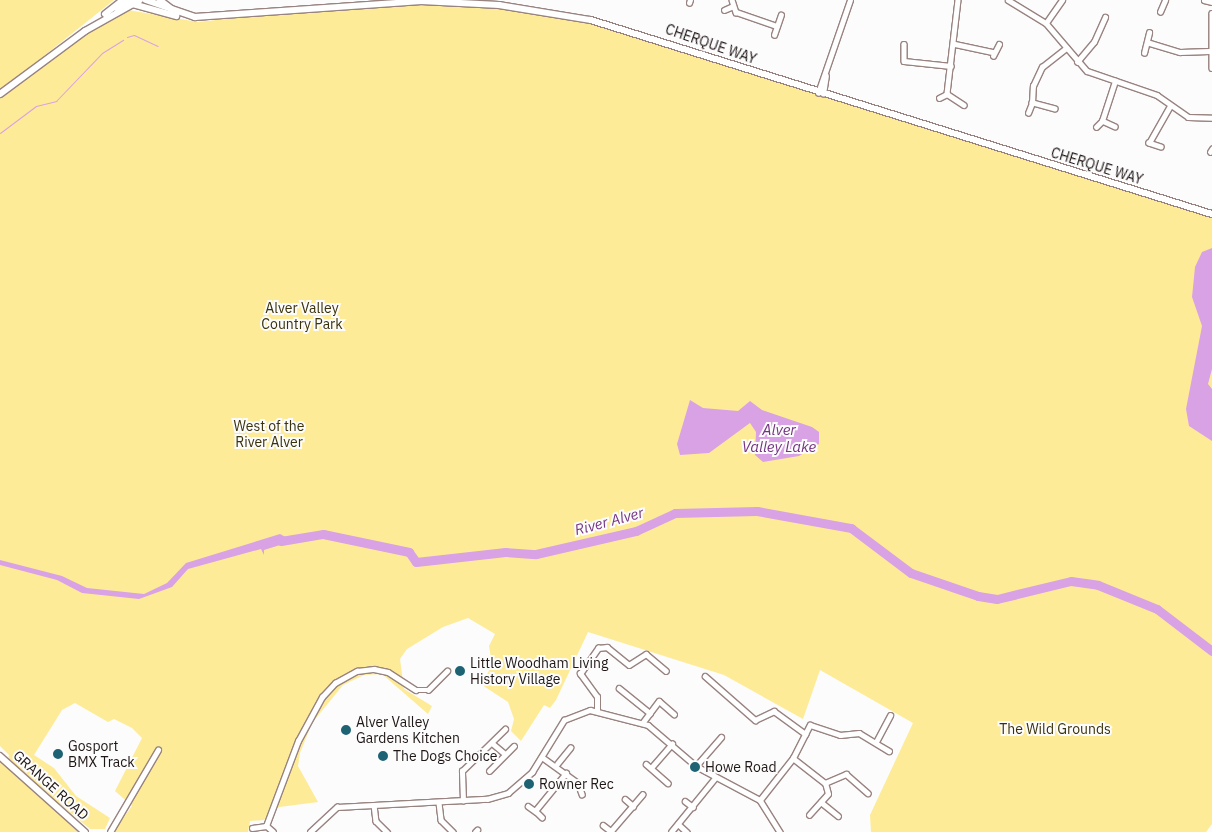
<!DOCTYPE html>
<html>
<head>
<meta charset="utf-8">
<style>
  body { margin:0 }
  #map { position:relative; width:1212px; height:832px; overflow:hidden; background:#fcfcfc; font-family:"IBM Plex Sans",sans-serif }
  div>[style] { position:absolute }
  .green>* { inset:0; background:#feeb97 }
  .water>* { inset:0; background:#d9a2e5 }
  .stream>* { height:1px; margin:-0.5px; padding:0 0.5px; transform-origin:0.5px; border-radius:0.5px; background:#d9a2e5 }
  .river>* { height:9px; margin:-4.5px; padding:0 4.5px; transform-origin:4.5px; border-radius:4.5px; background:#d9a2e5 }
  .roads { filter:drop-shadow(1px 0 #988380) drop-shadow(-1px 0 #988380) drop-shadow(0 1px #988380) drop-shadow(0 -1px #988380) }
  .minor>* { height:4.5px; margin:-2.25px; padding:0 2.25px; transform-origin:2.25px; border-radius:2.25px; background:#fff }
  .tertiary>* { height:5.5px; margin:-2.75px; padding:0 2.75px; transform-origin:2.75px; border-radius:2.75px; background:#fff }
  .secondary>* { height:6px; margin:-3px; padding:0 3px; transform-origin:3px; border-radius:3px; background:#fff }
  .dots>* { width:14px; height:14px; translate:-50% -50%; box-sizing:border-box; border:2px solid #fcfcfc; border-radius:50% }
  span { translate:-50% -50%; white-space:nowrap; text-align:center; line-height:1.15; -webkit-text-stroke:4px #fcfcfc; paint-order:stroke }
  .street-label { font-size:14px; color:#1f1716 }
  .park-label { font-size:14px; color:#3a320b }
  .poi-label { font-size:14px; color:#1f1716 }
  .left { translate:0 -50%; text-align:left }
  .water-label { font-size:15px; color:#753483; font-style:italic }
</style>
</head>
<body>
<div id="map">
  <div class="green">
    <i style="clip-path:polygon(0 0,114px 0,0 91px)"></i>
    <i style="clip-path:polygon(359px 4px,499px 5px,591px 20px,1212px 213px,1212px 824px,1206px 832px,871px 832px,870px 815px,913px 723px,820px 670px,803px 719px,724px 675px,588px 632px,556px 700px,550px 708px,544px 705px,521px 741px,511px 731px,514px 719px,508px 702px,482px 685px,492px 664px,489px 646px,495px 634px,468px 618px,443px 627px,407px 649px,400px 659px,404px 689px,432px 706px,428px 714px,382px 674px,364px 675px,343px 685px,312px 723px,300px 753px,298px 766px,318px 802px,272px 808px,264px 820px,250px 821px,248px 832px,113px 832px,132px 806px,115px 791px,142px 738px,132px 728px,114px 719px,108px 722px,75px 703px,62px 710px,34px 755px,54px 768px,76px 796px,110px 818px,105px 829px,90px 829px,8px 761px,9px 755px,0 746px,0 97px,97px 25px,128px 10px,198px 22px)"></i>
    <i style="clip-path:polygon(0 761px,23px 782px,81px 832px,0 832px)"></i>
  </div>
  <div class="water">
    <i style="clip-path:polygon(1212px 248px,1212px 369px,1208px 384px,1212px 389px,1212px 441px,1189px 426px,1186px 409px,1202px 326px,1192px 297px,1195px 267px,1202px 252px)"></i>
    <i style="clip-path:polygon(690px 400px,703px 408px,738px 411px,750px 401px,762px 410px,812px 427px,819px 432px,819px 444px,799px 456px,763px 462px,755px 455px,756px 432px,750px 423px,709px 453px,680px 455px,677px 444px)"></i>
    <i style="clip-path:polygon(280px 534px,293px 541px,264px 550px,264px 555px,261px 549px,188px 569px,172px 587px,139px 599px,82px 593px,57px 580px,0 565px,0 560px,62px 576px,87px 588px,144px 594px,167px 583px,186px 563px)"></i>
  </div>
  <div class="stream">
    <i style="left:127px;top:37px;width:7px;rotate:-16deg"></i>
    <i style="left:134px;top:35px;width:26px;rotate:25deg"></i>
    <i style="left:0;top:133px;width:45px;rotate:-36.9deg"></i>
    <i style="left:36px;top:106px;width:21px;rotate:-14deg"></i>
    <i style="left:56px;top:101px;width:66px;rotate:-46.2deg"></i>
    <i style="left:102px;top:53px;width:25px;rotate:-32deg"></i>
  </div>
  <div class="river">
    <i style="left:281px;top:541px;width:43px;rotate:-9.5deg"></i>
    <i style="left:323px;top:534px;width:88px;rotate:11.8deg"></i>
    <i style="left:409px;top:552px;width:12px;rotate:55deg"></i>
    <i style="left:416px;top:562px;width:90px;rotate:-6.4deg"></i>
    <i style="left:505px;top:552px;width:31px;rotate:4deg"></i>
    <i style="left:536px;top:554px;width:103px;rotate:-13deg"></i>
    <i style="left:636px;top:531px;width:43px;rotate:-24.8deg"></i>
    <i style="left:675px;top:513px;width:82px;rotate:-1.4deg"></i>
    <i style="left:757px;top:511px;width:96px;rotate:10.3deg"></i>
    <i style="left:851px;top:528px;width:75px;rotate:36.9deg"></i>
    <i style="left:911px;top:573px;width:71px;rotate:18.9deg"></i>
    <i style="left:978px;top:596px;width:19px;rotate:9deg"></i>
    <i style="left:997px;top:599px;width:76px;rotate:-13.7deg"></i>
    <i style="left:1071px;top:581px;width:27px;rotate:8deg"></i>
    <i style="left:1098px;top:585px;width:64px;rotate:22.1deg"></i>
    <i style="left:1157px;top:609px;width:69px;rotate:37.4deg"></i>
  </div>
  <div class="roads">
    <div class="minor">
      <i style="left:732px;top:0;width:13px;rotate:72deg"></i>
      <i style="left:736px;top:12px;width:43px;rotate:18.9deg"></i>
      <i style="left:958px;top:0;width:95px;rotate:96.7deg"></i>
      <i style="left:947px;top:94px;width:20px;rotate:33deg"></i>
      <i style="left:1008px;top:0;width:44px;rotate:31.2deg"></i>
      <i style="left:1046px;top:23px;width:63px;rotate:49.5deg"></i>
      <i style="left:1087px;top:71px;width:74px;rotate:18.9deg"></i>
      <i style="left:1157px;top:95px;width:38px;rotate:35deg"></i>
      <i style="left:1188px;top:117px;width:24px;rotate:2deg"></i>
      <i style="left:1204px;top:0;width:8px;rotate:14deg"></i>
      <i style="left:689px;top:3px;width:3px;rotate:-72deg"></i>
      <i style="left:724px;top:10px;width:8px;rotate:-23deg"></i>
      <i style="left:1160px;top:12px;width:13px;rotate:-67deg"></i>
      <i style="left:1212px;top:13px;width:55px;rotate:90deg"></i>
      <i style="left:1046px;top:23px;width:28px;rotate:-55deg"></i>
      <i style="left:774px;top:35px;width:21px;rotate:-71deg"></i>
      <i style="left:1150px;top:43px;width:31px;rotate:17deg"></i>
      <i style="left:1180px;top:52px;width:29px;rotate:-2deg"></i>
      <i style="left:904px;top:44px;width:17px;rotate:90deg"></i>
      <i style="left:904px;top:61px;width:47px;rotate:6.1deg"></i>
      <i style="left:955px;top:44px;width:39px;rotate:12deg"></i>
      <i style="left:1144px;top:53px;width:21px;rotate:-76deg"></i>
      <i style="left:993px;top:56px;width:13px;rotate:-63deg"></i>
      <i style="left:1077px;top:62px;width:26px;rotate:-50deg"></i>
      <i style="left:1094px;top:42px;width:27px;rotate:-66deg"></i>
      <i style="left:818px;top:93px;width:98px;rotate:-71deg"></i>
      <i style="left:823px;top:94px;width:18px;rotate:-81deg"></i>
      <i style="left:939px;top:98px;width:9px;rotate:-27deg"></i>
      <i style="left:1055px;top:109px;width:24px;rotate:-165deg"></i>
      <i style="left:1032px;top:103px;width:17px;rotate:-87deg"></i>
      <i style="left:1033px;top:86px;width:21px;rotate:-65deg"></i>
      <i style="left:1042px;top:67px;width:31px;rotate:-38deg"></i>
      <i style="left:1028px;top:113px;width:11px;rotate:-68deg"></i>
      <i style="left:1096px;top:127px;width:8px;rotate:-45deg"></i>
      <i style="left:1115px;top:127px;width:14px;rotate:-155deg"></i>
      <i style="left:1102px;top:121px;width:42px;rotate:-72deg"></i>
      <i style="left:1161px;top:147px;width:13px;rotate:-162deg"></i>
      <i style="left:1149px;top:143px;width:43px;rotate:-60.4deg"></i>
      <i style="left:1210px;top:152px;width:4px;rotate:-56deg"></i>
      <i style="left:705px;top:676px;width:67px;rotate:41.3deg"></i>
      <i style="left:755px;top:720px;width:21px;rotate:-25deg"></i>
      <i style="left:774px;top:711px;width:39px;rotate:36deg"></i>
      <i style="left:619px;top:688px;width:40px;rotate:39deg"></i>
      <i style="left:597px;top:710px;width:13px;rotate:-90deg"></i>
      <i style="left:597px;top:697px;width:29px;rotate:-126deg"></i>
      <i style="left:580px;top:674px;width:32px;rotate:-55deg"></i>
      <i style="left:598px;top:648px;width:9px;rotate:-6deg"></i>
      <i style="left:607px;top:647px;width:28px;rotate:39deg"></i>
      <i style="left:629px;top:665px;width:20px;rotate:-33deg"></i>
      <i style="left:646px;top:654px;width:26px;rotate:40deg"></i>
      <i style="left:643px;top:722px;width:26px;rotate:-53deg"></i>
      <i style="left:659px;top:701px;width:20px;rotate:41deg"></i>
      <i style="left:876px;top:742px;width:30px;rotate:-62deg"></i>
      <i style="left:492px;top:743px;width:17px;rotate:40deg"></i>
      <i style="left:542px;top:757px;width:44px;rotate:35.8deg"></i>
      <i style="left:578px;top:783px;width:12px;rotate:70deg"></i>
      <i style="left:793px;top:758px;width:41px;rotate:38deg"></i>
      <i style="left:825px;top:783px;width:23px;rotate:-23deg"></i>
      <i style="left:846px;top:774px;width:29px;rotate:41deg"></i>
      <i style="left:557px;top:764px;width:21px;rotate:-51deg"></i>
      <i style="left:646px;top:764px;width:29px;rotate:41deg"></i>
      <i style="left:696px;top:766px;width:38px;rotate:-49deg"></i>
      <i style="left:651px;top:768px;width:32px;rotate:-49deg"></i>
      <i style="left:489px;top:771px;width:35px;rotate:-45deg"></i>
      <i style="left:625px;top:799px;width:11px;rotate:41deg"></i>
      <i style="left:760px;top:800px;width:53px;rotate:-51.8deg"></i>
      <i style="left:793px;top:758px;width:37px;rotate:-63deg"></i>
      <i style="left:810px;top:725px;width:32px;rotate:18deg"></i>
      <i style="left:840px;top:735px;width:19px;rotate:-6deg"></i>
      <i style="left:859px;top:733px;width:35px;rotate:31deg"></i>
      <i style="left:463px;top:801px;width:30px;rotate:-92deg"></i>
      <i style="left:462px;top:771px;width:60px;rotate:-44.3deg"></i>
      <i style="left:685px;top:801px;width:10px;rotate:37deg"></i>
      <i style="left:821px;top:802px;width:22px;rotate:39deg"></i>
      <i style="left:439px;top:803px;width:17px;rotate:83deg"></i>
      <i style="left:441px;top:820px;width:17px;rotate:45deg"></i>
      <i style="left:374px;top:805px;width:16px;rotate:83deg"></i>
      <i style="left:376px;top:821px;width:16px;rotate:45deg"></i>
      <i style="left:528px;top:806px;width:9px;rotate:36deg"></i>
      <i style="left:809px;top:815px;width:28px;rotate:-48deg"></i>
      <i style="left:828px;top:794px;width:11px;rotate:-105deg"></i>
      <i style="left:542px;top:818px;width:10px;rotate:-135deg"></i>
      <i style="left:535px;top:811px;width:49px;rotate:-50.8deg"></i>
      <i style="left:678px;top:824px;width:12px;rotate:42deg"></i>
      <i style="left:603px;top:825px;width:11px;rotate:38deg"></i>
      <i style="left:252px;top:828px;width:14px;rotate:-8deg"></i>
      <i style="left:611px;top:831px;width:48px;rotate:-49.3deg"></i>
      <i style="left:110px;top:832px;width:95px;rotate:-59.7deg"></i>
      <i style="left:273px;top:832px;width:9px;rotate:-139deg"></i>
      <i style="left:266px;top:826px;width:91px;rotate:-69.4deg"></i>
      <i style="left:298px;top:741px;width:50px;rotate:-61.4deg"></i>
      <i style="left:322px;top:697px;width:19px;rotate:-47deg"></i>
      <i style="left:335px;top:683px;width:25px;rotate:-29deg"></i>
      <i style="left:357px;top:671px;width:17px;rotate:-7deg"></i>
      <i style="left:374px;top:669px;width:14px;rotate:12deg"></i>
      <i style="left:388px;top:672px;width:33px;rotate:33deg"></i>
      <i style="left:416px;top:690px;width:12px"></i>
      <i style="left:428px;top:690px;width:27px;rotate:-45deg"></i>
      <i style="left:310px;top:832px;width:37px;rotate:-43deg"></i>
      <i style="left:337px;top:807px;width:150px;rotate:-3.1deg"></i>
      <i style="left:487px;top:799px;width:22px;rotate:-16deg"></i>
      <i style="left:508px;top:793px;width:32px;rotate:-41deg"></i>
      <i style="left:532px;top:772px;width:61px;rotate:-58.4deg"></i>
      <i style="left:564px;top:720px;width:28px;rotate:-21deg"></i>
      <i style="left:590px;top:710px;width:60px;rotate:14.5deg"></i>
      <i style="left:648px;top:725px;width:63px;rotate:40.5deg"></i>
      <i style="left:696px;top:766px;width:72px;rotate:28deg"></i>
      <i style="left:760px;top:800px;width:38px;rotate:58deg"></i>
      <i style="left:475px;top:832px;width:3px;rotate:-45deg"></i>
      <i style="left:671px;top:832px;width:70px;rotate:-50.8deg"></i>
    </div>
    <div class="tertiary">
      <i style="left:146px;top:0;width:52px;rotate:19.1deg"></i>
      <i style="left:195px;top:17px;width:227px;rotate:-4deg"></i>
      <i style="left:421px;top:1px;width:78px;rotate:2.9deg"></i>
      <i style="left:499px;top:5px;width:93px;rotate:9.3deg"></i>
      <i style="left:591px;top:20px;width:651px;rotate:17.35deg"></i>
      <i style="left:160px;top:0;width:15px;rotate:37deg"></i>
      <i style="left:133px;top:4px;width:45px;rotate:15.6deg"></i>
      <i style="left:116px;top:8px;width:19px;rotate:-25deg"></i>
      <i style="left:0;top:756px;width:114px;rotate:41.8deg"></i>
    </div>
    <div class="secondary">
      <i style="left:105px;top:14px;width:23px;rotate:-38deg"></i>
      <i style="left:0;top:94px;width:106px;rotate:-36.5deg"></i>
      <i style="left:85px;top:31px;width:63px;rotate:-29.4deg"></i>
    </div>
  </div>
  <div class="dots">
    <i style="left:460px;top:671px;background:#1e6374"></i>
    <i style="left:346px;top:730px;background:#1e6374"></i>
    <i style="left:58px;top:754px;background:#1e6374"></i>
    <i style="left:383px;top:756px;background:#1e6374"></i>
    <i style="left:695px;top:767px;background:#1e6374"></i>
    <i style="left:529px;top:784px;background:#1e6374"></i>
  </div>
  <div class="street-label">
    <span style="left:711px;top:44px;rotate:19deg">CHERQUE WAY</span>
    <span style="left:1097px;top:166px;rotate:17deg">CHERQUE WAY</span>
    <span style="left:51px;top:785px;rotate:42deg">GRANGE ROAD</span>
  </div>
  <div class="park-label">
    <span style="left:302px;top:316px">Alver Valley<br>Country Park</span>
    <span style="left:269px;top:434px">West of the<br>River Alver</span>
    <span style="left:1055px;top:729px">The Wild Grounds</span>
  </div>
  <div class="poi-label">
    <span class="left" style="left:470px;top:671px">Little Woodham Living<br>History Village</span>
    <span class="left" style="left:356px;top:730px">Alver Valley<br>Gardens Kitchen</span>
    <span class="left" style="left:68px;top:754px">Gosport<br>BMX Track</span>
    <span class="left" style="left:393px;top:756px">The Dogs Choice</span>
    <span class="left" style="left:705px;top:767px">Howe Road</span>
    <span class="left" style="left:539px;top:784px">Rowner Rec</span>
  </div>
  <div class="water-label">
    <span style="left:779px;top:438px">Alver<br>Valley Lake</span>
    <span style="left:609px;top:521px;rotate:-15deg">River Alver</span>
  </div>
</div>
</body>
</html>
